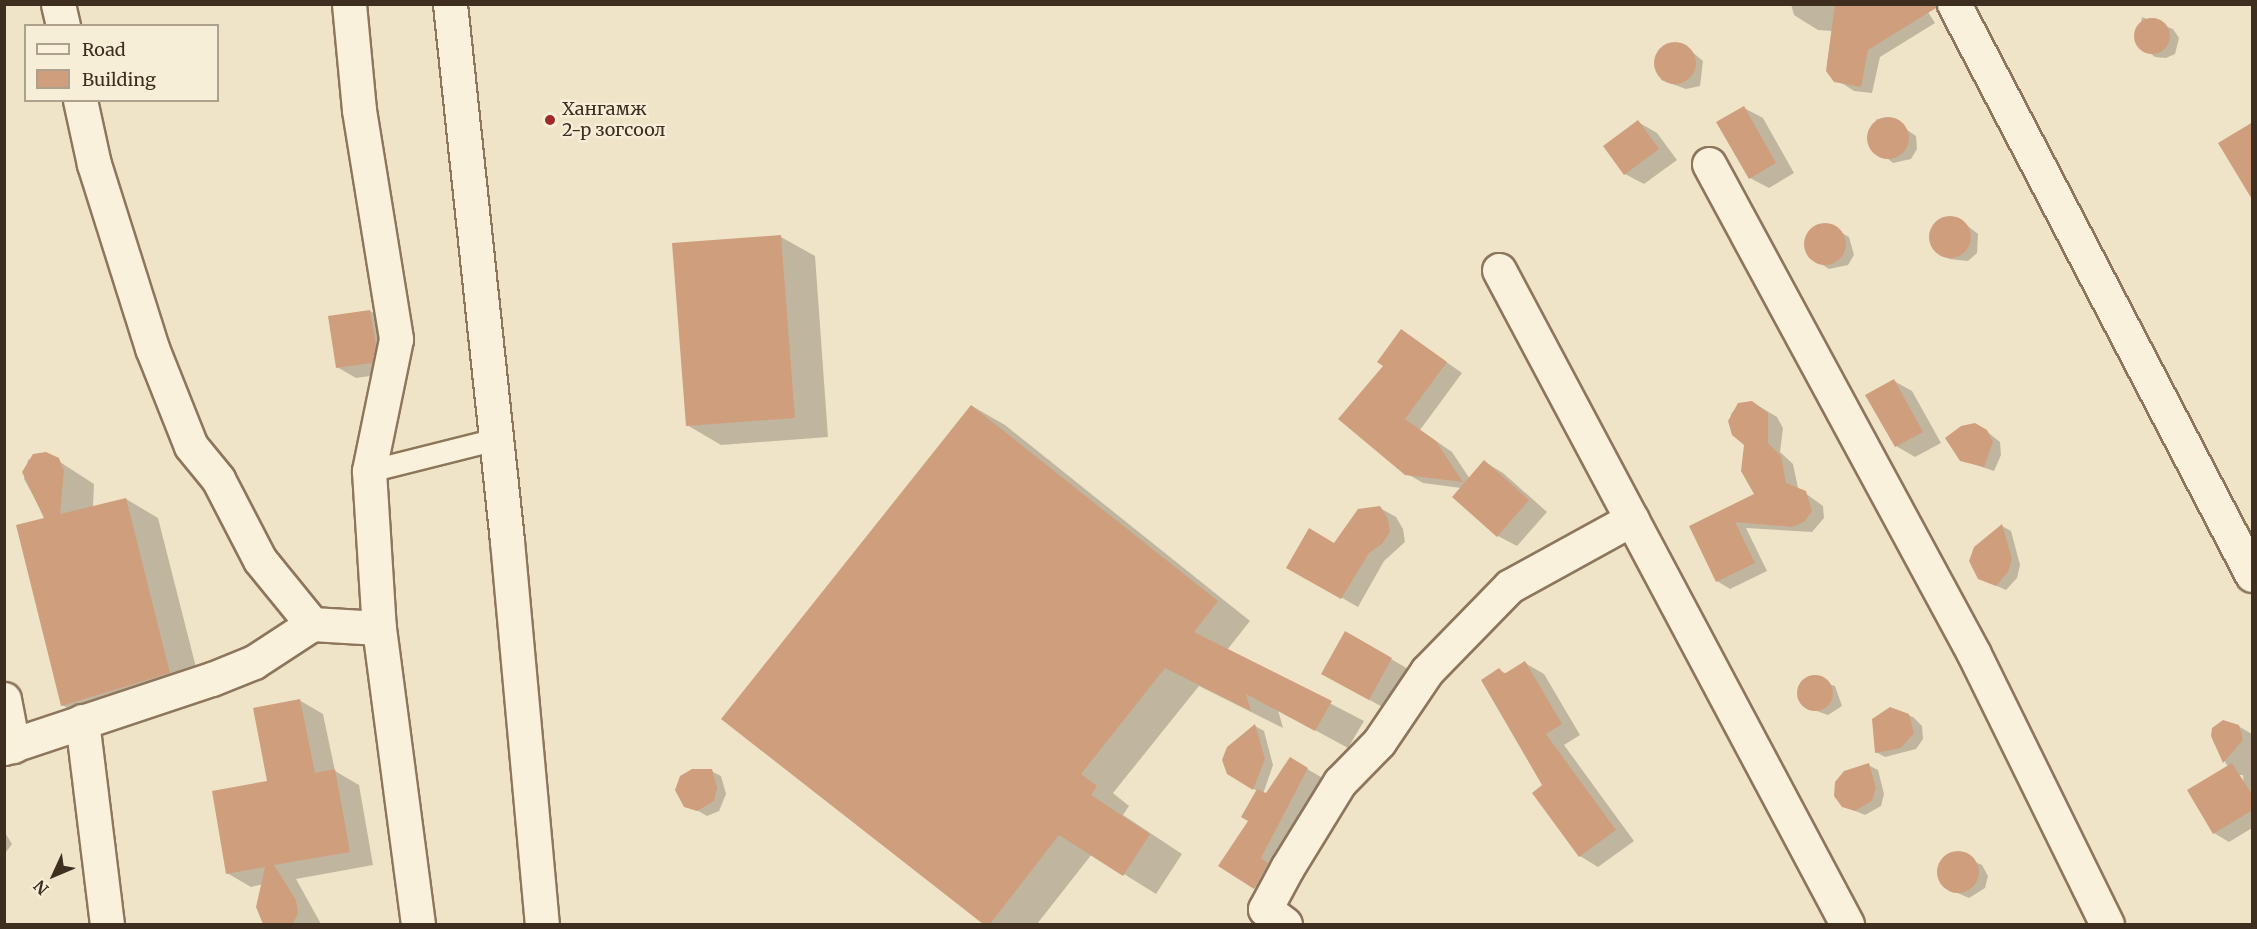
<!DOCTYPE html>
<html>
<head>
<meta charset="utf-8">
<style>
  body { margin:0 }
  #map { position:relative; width:2257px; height:929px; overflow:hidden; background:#f0e4c8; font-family:Merriweather,serif }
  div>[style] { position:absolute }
  .shadow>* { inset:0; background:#0003 }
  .building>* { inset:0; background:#cf9f7d }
  .round { border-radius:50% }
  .roads { filter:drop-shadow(2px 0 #8d765c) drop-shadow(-2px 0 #8d765c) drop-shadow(0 2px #8d765c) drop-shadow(0 -2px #8d765c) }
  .service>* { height:21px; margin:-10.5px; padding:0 10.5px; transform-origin:10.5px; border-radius:10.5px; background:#faf1dc }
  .minor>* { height:33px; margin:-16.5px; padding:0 16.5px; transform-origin:16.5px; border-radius:16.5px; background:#faf1dc }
  .secondary>* { height:33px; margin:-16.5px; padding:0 16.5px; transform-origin:16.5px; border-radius:16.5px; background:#faf1dc }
  .dots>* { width:16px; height:16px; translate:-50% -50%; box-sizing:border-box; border:3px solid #f7eed8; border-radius:50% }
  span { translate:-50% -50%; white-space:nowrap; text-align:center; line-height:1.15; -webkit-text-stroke:4.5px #f7eed8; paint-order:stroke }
  .poi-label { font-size:18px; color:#3d2e20 }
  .left { translate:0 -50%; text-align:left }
  .frame { position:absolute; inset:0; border:6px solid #3d2e20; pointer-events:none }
  .legend { position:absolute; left:24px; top:24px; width:195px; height:78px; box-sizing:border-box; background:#f7eed8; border:2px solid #ada18e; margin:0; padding:8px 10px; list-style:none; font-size:18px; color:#3d2e20 }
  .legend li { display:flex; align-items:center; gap:12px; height:30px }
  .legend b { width:30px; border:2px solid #ada18e }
  .north { position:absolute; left:24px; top:845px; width:60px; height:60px; -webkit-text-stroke:4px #f7eed8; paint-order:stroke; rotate:226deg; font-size:16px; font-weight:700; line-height:24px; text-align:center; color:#3d2e20 }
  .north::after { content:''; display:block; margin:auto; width:21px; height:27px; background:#3d2e20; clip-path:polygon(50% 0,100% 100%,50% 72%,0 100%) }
</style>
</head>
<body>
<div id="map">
  <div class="shadow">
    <i style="clip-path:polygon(1791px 4px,1923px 4px,1935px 23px,1880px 57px,1872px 93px,1854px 91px,1831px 76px,1827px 64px,1832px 31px,1818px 30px,1805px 22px,1794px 15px)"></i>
    <i style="clip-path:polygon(2142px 17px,2173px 29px,2179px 38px,2175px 54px,2166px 58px,2155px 57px,2137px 43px)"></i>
    <i style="clip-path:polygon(1671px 44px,1685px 46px,1703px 61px,1700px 86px,1686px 89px,1661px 80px,1657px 56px)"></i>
    <i style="clip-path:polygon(1744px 108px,1763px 118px,1794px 173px,1769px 188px,1750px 178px)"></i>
    <i style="clip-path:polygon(1877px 119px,1891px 119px,1916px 136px,1917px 149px,1911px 159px,1893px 163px,1870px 144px,1870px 131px)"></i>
    <i style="clip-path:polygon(1638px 122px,1657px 133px,1677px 160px,1644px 184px,1625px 174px)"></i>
    <i style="clip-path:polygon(1947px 217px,1959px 219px,1978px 234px,1977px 253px,1968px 261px,1949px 259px,1931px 243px,1932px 230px)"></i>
    <i style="clip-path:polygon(1828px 225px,1849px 237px,1854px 255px,1848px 265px,1829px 269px,1809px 256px,1805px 243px,1810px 232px)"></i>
    <i style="clip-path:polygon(781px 237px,815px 256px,828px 437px,721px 445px,687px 425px)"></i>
    <i style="clip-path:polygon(370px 311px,389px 322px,391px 373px,356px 378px,337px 367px)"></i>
    <i style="clip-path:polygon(1402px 331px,1462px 373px,1420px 430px,1452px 452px,1470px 479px,1485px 462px,1503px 473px,1547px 512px,1517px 546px,1498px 536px,1461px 488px,1423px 483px,1406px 473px,1386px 366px)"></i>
    <i style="clip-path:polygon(1894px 381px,1912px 391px,1941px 443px,1915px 457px,1896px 446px)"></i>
    <i style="clip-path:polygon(1752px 402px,1777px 417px,1783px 428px,1780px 452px,1793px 464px,1798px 488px,1823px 506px,1824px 518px,1812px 532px,1746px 528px,1767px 571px,1730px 589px,1717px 581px,1691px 527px,1756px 495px,1746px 445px,1731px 427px,1731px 414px,1739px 405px)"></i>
    <i style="clip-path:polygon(972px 406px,1005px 425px,1250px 621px,1227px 650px,1364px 721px,1348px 748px,1278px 710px,1283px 728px,1199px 686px,1113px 793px,1129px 806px,1123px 815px,1182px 854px,1156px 894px,1092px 854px,1037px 924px,986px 924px,723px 719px)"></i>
    <i style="clip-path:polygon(1985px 430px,2000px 442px,2001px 455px,1994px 471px,1961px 460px)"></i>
    <i style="clip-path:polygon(46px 453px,94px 484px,93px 507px,126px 499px,158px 518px,202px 691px,95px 723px,62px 705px,46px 519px,24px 479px,28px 460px)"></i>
    <i style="clip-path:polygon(1380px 508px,1396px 517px,1403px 529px,1405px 542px,1384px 561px,1358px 607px,1288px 567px,1335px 545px)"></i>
    <i style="clip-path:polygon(2002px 526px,2011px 531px,2020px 565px,2017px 578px,2006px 590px,1979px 578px,1972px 567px,1972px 554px)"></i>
    <i style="clip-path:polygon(1346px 633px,1410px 670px,1388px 710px,1342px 685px)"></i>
    <i style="clip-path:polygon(1525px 663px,1544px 674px,1580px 735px,1564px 745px,1634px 841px,1598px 867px,1580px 856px,1544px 786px,1499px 670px,1507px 674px)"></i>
    <i style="clip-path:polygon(1809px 678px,1835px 686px,1842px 706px,1828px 715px,1808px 708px,1799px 694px,1801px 685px)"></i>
    <i style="clip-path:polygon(299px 700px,323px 714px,335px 771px,359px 785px,373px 865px,296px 879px,321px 924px,266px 924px,259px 914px,264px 884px,251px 887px,227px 873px,269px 782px)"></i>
    <i style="clip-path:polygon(1890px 709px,1913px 717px,1922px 726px,1923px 739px,1916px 749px,1885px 757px,1876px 752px)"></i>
    <i style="clip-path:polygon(1255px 726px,1264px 731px,1273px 765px,1263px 794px,1266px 795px,1290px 759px,1326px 780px,1274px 899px,1220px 865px,1250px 821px,1257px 791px,1228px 773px)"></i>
    <i style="clip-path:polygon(evenodd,2238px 726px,2252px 734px,2252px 828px,2229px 842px,2214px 833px,2228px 767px,2213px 741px,2214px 729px,2238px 726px,2240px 775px,2243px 775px,2244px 795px,2241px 795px,2240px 775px)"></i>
    <i style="clip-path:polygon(1868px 765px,1878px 770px,1884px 794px,1881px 806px,1865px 815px,1843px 806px)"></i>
    <i style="clip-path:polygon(711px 771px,721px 776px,726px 794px,719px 811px,707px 816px,681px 801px,677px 790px)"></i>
    <i style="clip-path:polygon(4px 831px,12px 844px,4px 855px)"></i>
    <i style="clip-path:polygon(1954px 853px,1982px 865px,1988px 876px,1985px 888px,1969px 898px,1946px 888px,1938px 871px,1943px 859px)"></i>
  </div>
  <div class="building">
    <i style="clip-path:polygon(1835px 4px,1935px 4px,1936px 8px,1868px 50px,1861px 87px,1834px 82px,1826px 71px)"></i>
    <i class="round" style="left:2134px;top:18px;width:36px;height:36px"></i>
    <i class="round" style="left:1654px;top:42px;width:42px;height:42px"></i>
    <i style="clip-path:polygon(1744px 106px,1776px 163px,1749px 179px,1716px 122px)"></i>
    <i class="round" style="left:1867px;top:117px;width:42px;height:42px"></i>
    <i style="clip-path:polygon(1638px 120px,1659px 149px,1624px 175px,1603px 146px)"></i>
    <i style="clip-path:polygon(2253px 122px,2253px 201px,2218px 143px)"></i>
    <i class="round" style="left:1929px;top:216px;width:42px;height:42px"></i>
    <i class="round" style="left:1804px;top:223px;width:42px;height:42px"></i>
    <i style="clip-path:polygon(781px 235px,795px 418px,686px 426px,672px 243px)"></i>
    <i style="clip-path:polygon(370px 310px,376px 345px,372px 363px,336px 368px,328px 316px)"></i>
    <i style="clip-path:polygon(1401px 329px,1447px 362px,1405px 419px,1436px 441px,1463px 482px,1405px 475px,1338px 419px,1383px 366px,1377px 362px)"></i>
    <i style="clip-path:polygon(1894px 379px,1923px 432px,1895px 447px,1865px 395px)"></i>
    <i style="clip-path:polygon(1752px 401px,1768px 413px,1768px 443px,1781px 456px,1786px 483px,1806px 491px,1812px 511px,1804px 522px,1792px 527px,1735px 522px,1755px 563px,1716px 582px,1689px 526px,1754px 494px,1741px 471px,1744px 445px,1732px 435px,1728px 421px,1738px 403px)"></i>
    <i style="clip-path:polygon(971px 405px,1218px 601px,1194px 632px,1332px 701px,1315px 731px,1246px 694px,1251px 711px,1165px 668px,1081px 774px,1097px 786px,1091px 795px,1150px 834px,1123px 876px,1059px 835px,990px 924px,983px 924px,721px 719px)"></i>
    <i style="clip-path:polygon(1975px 423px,1987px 430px,1993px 442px,1984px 467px,1960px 461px,1945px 438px,1961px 426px)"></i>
    <i style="clip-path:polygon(46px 452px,59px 458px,64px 471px,60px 514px,126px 498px,170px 673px,61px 706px,16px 525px,44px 518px,22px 472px,33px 454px)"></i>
    <i style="clip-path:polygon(1484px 460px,1529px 500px,1497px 537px,1452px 497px)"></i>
    <i style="clip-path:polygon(1380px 506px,1388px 519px,1390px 532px,1382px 544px,1369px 553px,1341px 599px,1286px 568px,1309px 528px,1334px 543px,1358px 509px)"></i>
    <i style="clip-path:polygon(2002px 524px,2012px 559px,2008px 572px,1996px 586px,1978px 579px,1969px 561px,1974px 547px)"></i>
    <i style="clip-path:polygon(1345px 631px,1392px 658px,1369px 700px,1321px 674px)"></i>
    <i style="clip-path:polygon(1525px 661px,1562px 724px,1546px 734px,1616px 830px,1579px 857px,1532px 793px,1542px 785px,1481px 680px,1499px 668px,1504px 674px)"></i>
    <i class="round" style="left:1797px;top:675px;width:36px;height:36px"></i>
    <i style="clip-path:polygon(300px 699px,315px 773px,335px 769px,350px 852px,274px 865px,296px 900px,298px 913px,293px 924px,263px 924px,256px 907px,265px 867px,226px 874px,212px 791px,267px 781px,253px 708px)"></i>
    <i style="clip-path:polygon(1890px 707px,1909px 714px,1914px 733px,1901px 748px,1875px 753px,1872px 719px)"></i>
    <i style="clip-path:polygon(2223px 720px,2239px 725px,2243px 740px,2223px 763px,2211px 736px,2212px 728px)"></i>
    <i style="clip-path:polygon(1255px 724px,1265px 759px,1253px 790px,1227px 774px,1222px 760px,1227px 747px)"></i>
    <i style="clip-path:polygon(1290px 757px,1308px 768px,1261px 858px,1268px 863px,1254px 889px,1218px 866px,1248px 821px,1241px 817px,1257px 789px,1266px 793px)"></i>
    <i style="clip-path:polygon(1869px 763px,1876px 788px,1872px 801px,1855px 811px,1842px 807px,1834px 796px,1835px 782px,1844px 771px)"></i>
    <i style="clip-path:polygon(2232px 763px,2253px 796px,2253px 810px,2213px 834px,2187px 790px)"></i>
    <i style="clip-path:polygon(692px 769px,712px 769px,717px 788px,714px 801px,697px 811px,684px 807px,675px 790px,680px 776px)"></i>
    <i class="round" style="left:1937px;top:851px;width:42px;height:42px"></i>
  </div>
  <div class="roads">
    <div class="service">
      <i style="left:369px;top:471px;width:131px;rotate:-14.1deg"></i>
    </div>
    <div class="minor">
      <i style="left:58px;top:4px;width:23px;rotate:77deg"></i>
      <i style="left:349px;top:4px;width:106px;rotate:84.6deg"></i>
      <i style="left:359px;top:110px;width:232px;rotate:80.8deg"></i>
      <i style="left:396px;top:339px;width:135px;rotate:101.6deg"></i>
      <i style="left:369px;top:471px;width:157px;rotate:86.4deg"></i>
      <i style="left:379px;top:628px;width:299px;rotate:82.5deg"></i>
      <i style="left:1954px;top:4px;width:644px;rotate:62.44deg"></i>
      <i style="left:80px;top:100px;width:66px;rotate:77.7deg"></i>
      <i style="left:94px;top:164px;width:193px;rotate:72.5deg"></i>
      <i style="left:152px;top:348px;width:105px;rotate:68.3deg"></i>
      <i style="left:191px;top:446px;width:43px;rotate:50.7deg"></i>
      <i style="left:218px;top:479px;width:91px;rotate:62.6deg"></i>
      <i style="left:260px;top:560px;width:82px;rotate:50.9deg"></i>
      <i style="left:312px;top:624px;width:67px;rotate:3.4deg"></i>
      <i style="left:1709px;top:164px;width:557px;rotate:61.59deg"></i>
      <i style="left:1974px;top:654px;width:301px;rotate:63.8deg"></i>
      <i style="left:1499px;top:270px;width:741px;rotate:61.98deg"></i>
      <i style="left:4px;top:699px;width:48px;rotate:79.2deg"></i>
      <i style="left:82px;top:721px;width:205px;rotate:83deg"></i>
      <i style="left:4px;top:748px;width:219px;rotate:-18.4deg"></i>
      <i style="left:212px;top:679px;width:45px;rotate:-22deg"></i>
      <i style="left:254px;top:662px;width:69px;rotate:-33.2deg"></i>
      <i style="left:1285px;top:924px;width:25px;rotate:-143deg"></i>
      <i style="left:1265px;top:909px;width:47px;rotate:-61.8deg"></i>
      <i style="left:1287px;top:868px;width:101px;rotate:-58.4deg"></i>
      <i style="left:1340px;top:782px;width:56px;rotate:-45.7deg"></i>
      <i style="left:1379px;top:742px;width:86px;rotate:-55.9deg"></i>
      <i style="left:1427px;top:671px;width:119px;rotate:-45.7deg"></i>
      <i style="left:1510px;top:586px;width:139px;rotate:-28.8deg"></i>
    </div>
    <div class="secondary">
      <i style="left:450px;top:4px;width:540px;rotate:83.94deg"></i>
      <i style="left:507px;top:541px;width:385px;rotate:84.8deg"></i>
    </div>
  </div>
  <div class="dots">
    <i style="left:550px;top:120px;background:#9e2a2b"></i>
  </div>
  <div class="poi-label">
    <span class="left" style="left:562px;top:120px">Хангамж<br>2-р зогсоол</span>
  </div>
  <div class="frame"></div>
  <ul class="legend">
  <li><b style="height:8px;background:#faf1dc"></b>Road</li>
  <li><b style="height:16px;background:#cf9f7d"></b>Building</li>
  </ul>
  <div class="north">N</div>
</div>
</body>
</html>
